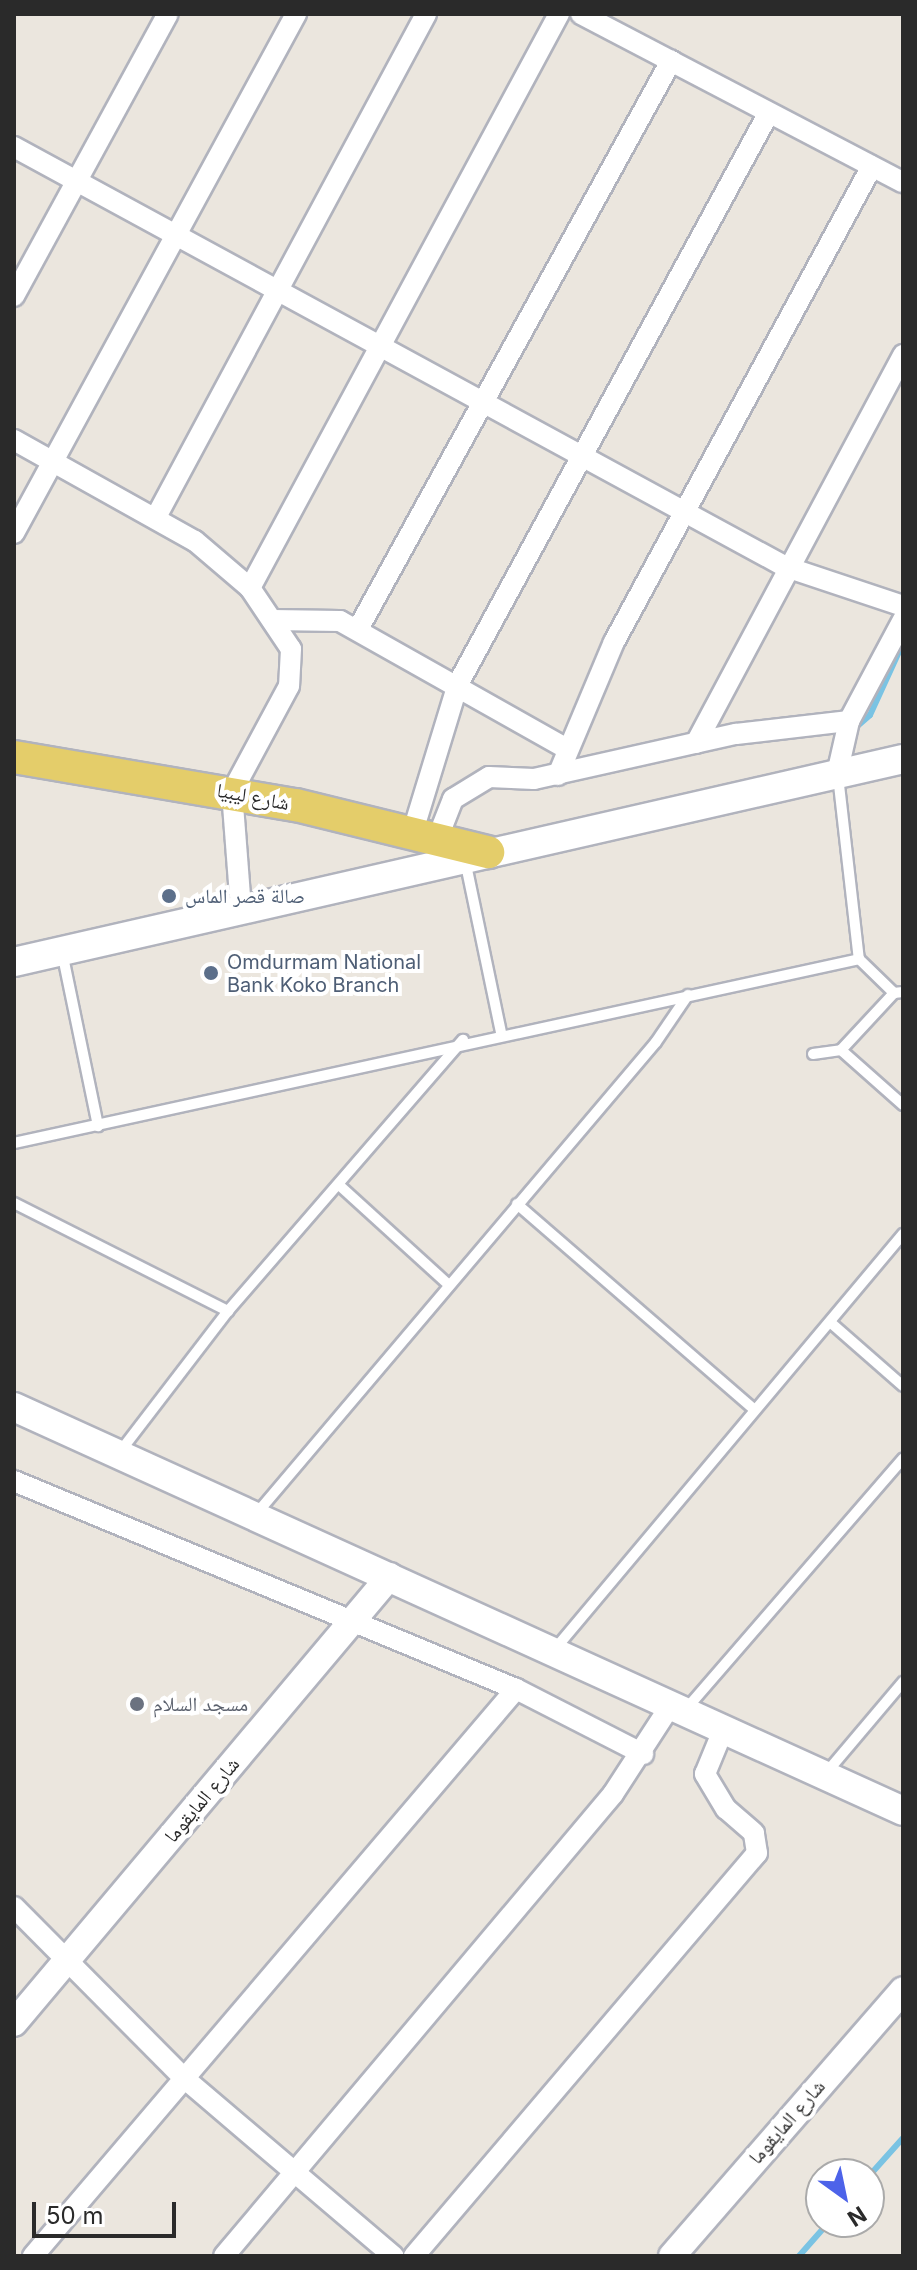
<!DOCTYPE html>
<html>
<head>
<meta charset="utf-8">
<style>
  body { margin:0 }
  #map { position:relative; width:917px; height:2270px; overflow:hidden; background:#ebe6de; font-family:Inter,"Noto Naskh Arabic",sans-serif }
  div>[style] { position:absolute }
  .stream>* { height:6px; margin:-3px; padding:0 3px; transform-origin:3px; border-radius:3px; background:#7ac3e3 }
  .roads { filter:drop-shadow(2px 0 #b1b3bd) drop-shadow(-2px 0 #b1b3bd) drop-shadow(0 2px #b1b3bd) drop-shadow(0 -2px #b1b3bd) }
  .service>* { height:10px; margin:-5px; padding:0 5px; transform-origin:5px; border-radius:5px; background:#fff }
  .minor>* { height:20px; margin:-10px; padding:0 10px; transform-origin:10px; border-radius:10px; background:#fff }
  .tertiary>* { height:26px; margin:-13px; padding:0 13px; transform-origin:13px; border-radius:13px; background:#fff }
  .secondary>* { height:28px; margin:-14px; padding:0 14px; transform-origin:14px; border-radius:14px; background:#fff }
  .primary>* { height:32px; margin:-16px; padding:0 16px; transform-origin:16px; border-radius:16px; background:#e4cd6a }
  .dots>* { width:22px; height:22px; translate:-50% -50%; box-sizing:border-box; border:4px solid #fff; border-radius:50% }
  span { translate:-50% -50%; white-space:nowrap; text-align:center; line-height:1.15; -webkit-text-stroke:8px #fff; paint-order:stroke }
  .street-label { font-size:20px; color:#2a2a2a }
  .service-label { font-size:20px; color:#4e5e75 }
  .left { translate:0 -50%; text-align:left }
  .worship-label { font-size:20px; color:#5b616d }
  .frame { position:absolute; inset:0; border:16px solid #2a2a2a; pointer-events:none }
  .north { position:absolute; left:805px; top:2158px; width:80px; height:80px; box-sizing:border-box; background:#fff; border:2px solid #aaa; border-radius:50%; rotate:147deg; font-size:22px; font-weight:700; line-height:32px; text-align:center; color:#2a2a2a }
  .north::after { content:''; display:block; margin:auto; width:28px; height:36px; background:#4d63e9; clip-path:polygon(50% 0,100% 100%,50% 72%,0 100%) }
  .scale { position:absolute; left:32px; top:2202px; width:144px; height:36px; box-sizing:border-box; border:4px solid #2a2a2a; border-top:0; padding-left:10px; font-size:24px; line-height:28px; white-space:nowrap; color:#2a2a2a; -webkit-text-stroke:6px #fff; paint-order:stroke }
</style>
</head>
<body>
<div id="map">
  <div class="stream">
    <i style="left:854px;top:729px;width:21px;rotate:-41deg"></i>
    <i style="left:870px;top:715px;width:79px;rotate:-65.4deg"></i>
    <i style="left:869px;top:2176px;width:51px;rotate:-48.2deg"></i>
    <i style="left:799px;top:2256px;width:45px;rotate:-48.6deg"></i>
  </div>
  <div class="roads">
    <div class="service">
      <i style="left:838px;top:776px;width:184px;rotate:83.5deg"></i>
      <i style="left:859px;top:959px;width:49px;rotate:44.2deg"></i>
      <i style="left:465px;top:860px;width:176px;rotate:78.2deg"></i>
      <i style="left:62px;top:952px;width:178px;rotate:78.3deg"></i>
      <i style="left:841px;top:1050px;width:83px;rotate:41.6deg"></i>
      <i style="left:813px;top:1054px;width:28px;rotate:-8deg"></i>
      <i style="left:841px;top:1050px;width:78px;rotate:-47.1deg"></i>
      <i style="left:894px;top:993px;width:9px;rotate:-6deg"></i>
      <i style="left:14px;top:1143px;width:865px;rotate:-12.28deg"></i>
      <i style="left:339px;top:1185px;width:149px;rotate:42.3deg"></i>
      <i style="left:14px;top:1203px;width:240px;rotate:26.8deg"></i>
      <i style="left:517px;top:1204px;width:313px;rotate:40.9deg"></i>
      <i style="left:830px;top:1322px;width:97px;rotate:41.2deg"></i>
      <i style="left:119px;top:1453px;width:179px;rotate:-52.5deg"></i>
      <i style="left:228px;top:1311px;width:359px;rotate:-49.1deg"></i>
      <i style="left:257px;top:1513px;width:617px;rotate:-49.73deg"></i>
      <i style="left:656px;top:1042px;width:57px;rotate:-55.8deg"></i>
      <i style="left:555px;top:1649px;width:542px;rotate:-50.02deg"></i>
      <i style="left:687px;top:1708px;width:330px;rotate:-49.1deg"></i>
      <i style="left:827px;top:1772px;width:118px;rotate:-49.8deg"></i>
    </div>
    <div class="minor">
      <i style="left:581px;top:14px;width:363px;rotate:27.6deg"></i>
      <i style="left:14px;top:147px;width:879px;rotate:28.55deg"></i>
      <i style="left:786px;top:567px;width:123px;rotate:18.4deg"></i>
      <i style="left:14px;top:296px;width:321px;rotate:-61.4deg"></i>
      <i style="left:14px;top:440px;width:207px;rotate:29.2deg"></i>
      <i style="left:195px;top:541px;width:72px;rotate:40.5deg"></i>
      <i style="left:250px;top:588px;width:73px;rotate:56.1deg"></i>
      <i style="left:291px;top:649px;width:37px;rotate:93deg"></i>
      <i style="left:289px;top:686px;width:120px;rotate:118.3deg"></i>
      <i style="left:232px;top:792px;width:118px;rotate:85.6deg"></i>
      <i style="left:156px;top:517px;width:571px;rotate:-61.77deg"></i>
      <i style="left:14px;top:533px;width:591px;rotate:-61.48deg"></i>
      <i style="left:250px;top:588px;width:652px;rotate:-61.71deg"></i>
      <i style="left:272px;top:620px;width:68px;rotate:0.8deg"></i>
      <i style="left:340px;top:621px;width:258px;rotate:29.4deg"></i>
      <i style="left:358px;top:629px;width:649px;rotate:-61.14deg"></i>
      <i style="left:696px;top:743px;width:440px;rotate:-61.9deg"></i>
      <i style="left:837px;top:774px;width:54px;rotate:-77.2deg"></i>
      <i style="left:849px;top:721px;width:115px;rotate:-61.9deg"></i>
      <i style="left:558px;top:775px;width:144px;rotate:-67.2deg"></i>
      <i style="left:614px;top:642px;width:541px;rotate:-61.54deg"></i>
      <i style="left:413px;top:831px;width:154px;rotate:-73deg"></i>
      <i style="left:458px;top:684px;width:647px;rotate:-61.45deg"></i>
      <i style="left:438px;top:837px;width:41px;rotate:-68.5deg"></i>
      <i style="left:453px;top:799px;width:42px;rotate:-31.4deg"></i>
      <i style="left:489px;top:777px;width:45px;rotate:2.5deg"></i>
      <i style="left:534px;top:779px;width:207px;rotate:-12.6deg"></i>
      <i style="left:736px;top:734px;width:114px;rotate:-6.6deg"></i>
      <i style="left:14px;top:1481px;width:543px;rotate:22.51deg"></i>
      <i style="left:516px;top:1689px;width:143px;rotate:27.1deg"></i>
      <i style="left:14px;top:1907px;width:241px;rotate:45.2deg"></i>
      <i style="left:184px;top:2078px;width:275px;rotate:40.4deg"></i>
      <i style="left:33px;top:2256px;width:745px;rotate:-49.57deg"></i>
      <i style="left:224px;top:2256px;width:604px;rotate:-49.9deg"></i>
      <i style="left:613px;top:1794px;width:108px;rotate:-57deg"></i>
      <i style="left:414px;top:2256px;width:529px;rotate:-49.6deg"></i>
      <i style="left:757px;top:1853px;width:20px;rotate:-99deg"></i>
      <i style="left:754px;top:1833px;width:37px;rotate:-139deg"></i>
      <i style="left:726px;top:1809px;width:41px;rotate:-121deg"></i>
      <i style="left:705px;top:1774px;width:50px;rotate:-67.6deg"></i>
    </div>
    <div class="tertiary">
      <i style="left:14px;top:2023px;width:584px;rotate:-49.93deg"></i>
      <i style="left:672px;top:2256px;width:352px;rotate:-49deg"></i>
    </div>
    <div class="secondary">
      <i style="left:14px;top:962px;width:912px;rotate:-12.86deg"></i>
      <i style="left:14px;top:1407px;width:976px;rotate:24.44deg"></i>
    </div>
    <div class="primary">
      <i style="left:14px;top:757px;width:286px;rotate:9.7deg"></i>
      <i style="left:296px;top:805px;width:198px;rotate:13.8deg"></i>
    </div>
  </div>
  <div class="dots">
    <i style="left:169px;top:896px;background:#5c6f8a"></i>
    <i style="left:211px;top:973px;background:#5c6f8a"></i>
    <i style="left:137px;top:1704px;background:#6b7280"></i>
  </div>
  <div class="street-label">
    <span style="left:253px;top:797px;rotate:11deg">شارع ليبيا</span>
    <span style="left:202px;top:1800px;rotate:-50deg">شارع المايقوما</span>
    <span style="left:787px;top:2122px;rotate:-49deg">شارع المايقوما</span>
  </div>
  <div class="service-label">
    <span class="left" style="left:185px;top:896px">صالة قصر الماس</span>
    <span class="left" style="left:227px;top:974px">Omdurmam National<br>Bank Koko Branch</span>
  </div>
  <div class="worship-label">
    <span class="left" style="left:153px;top:1704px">مسجد السلام</span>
  </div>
  <div class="frame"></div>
  <div class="north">N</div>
  <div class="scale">50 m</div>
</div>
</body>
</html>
